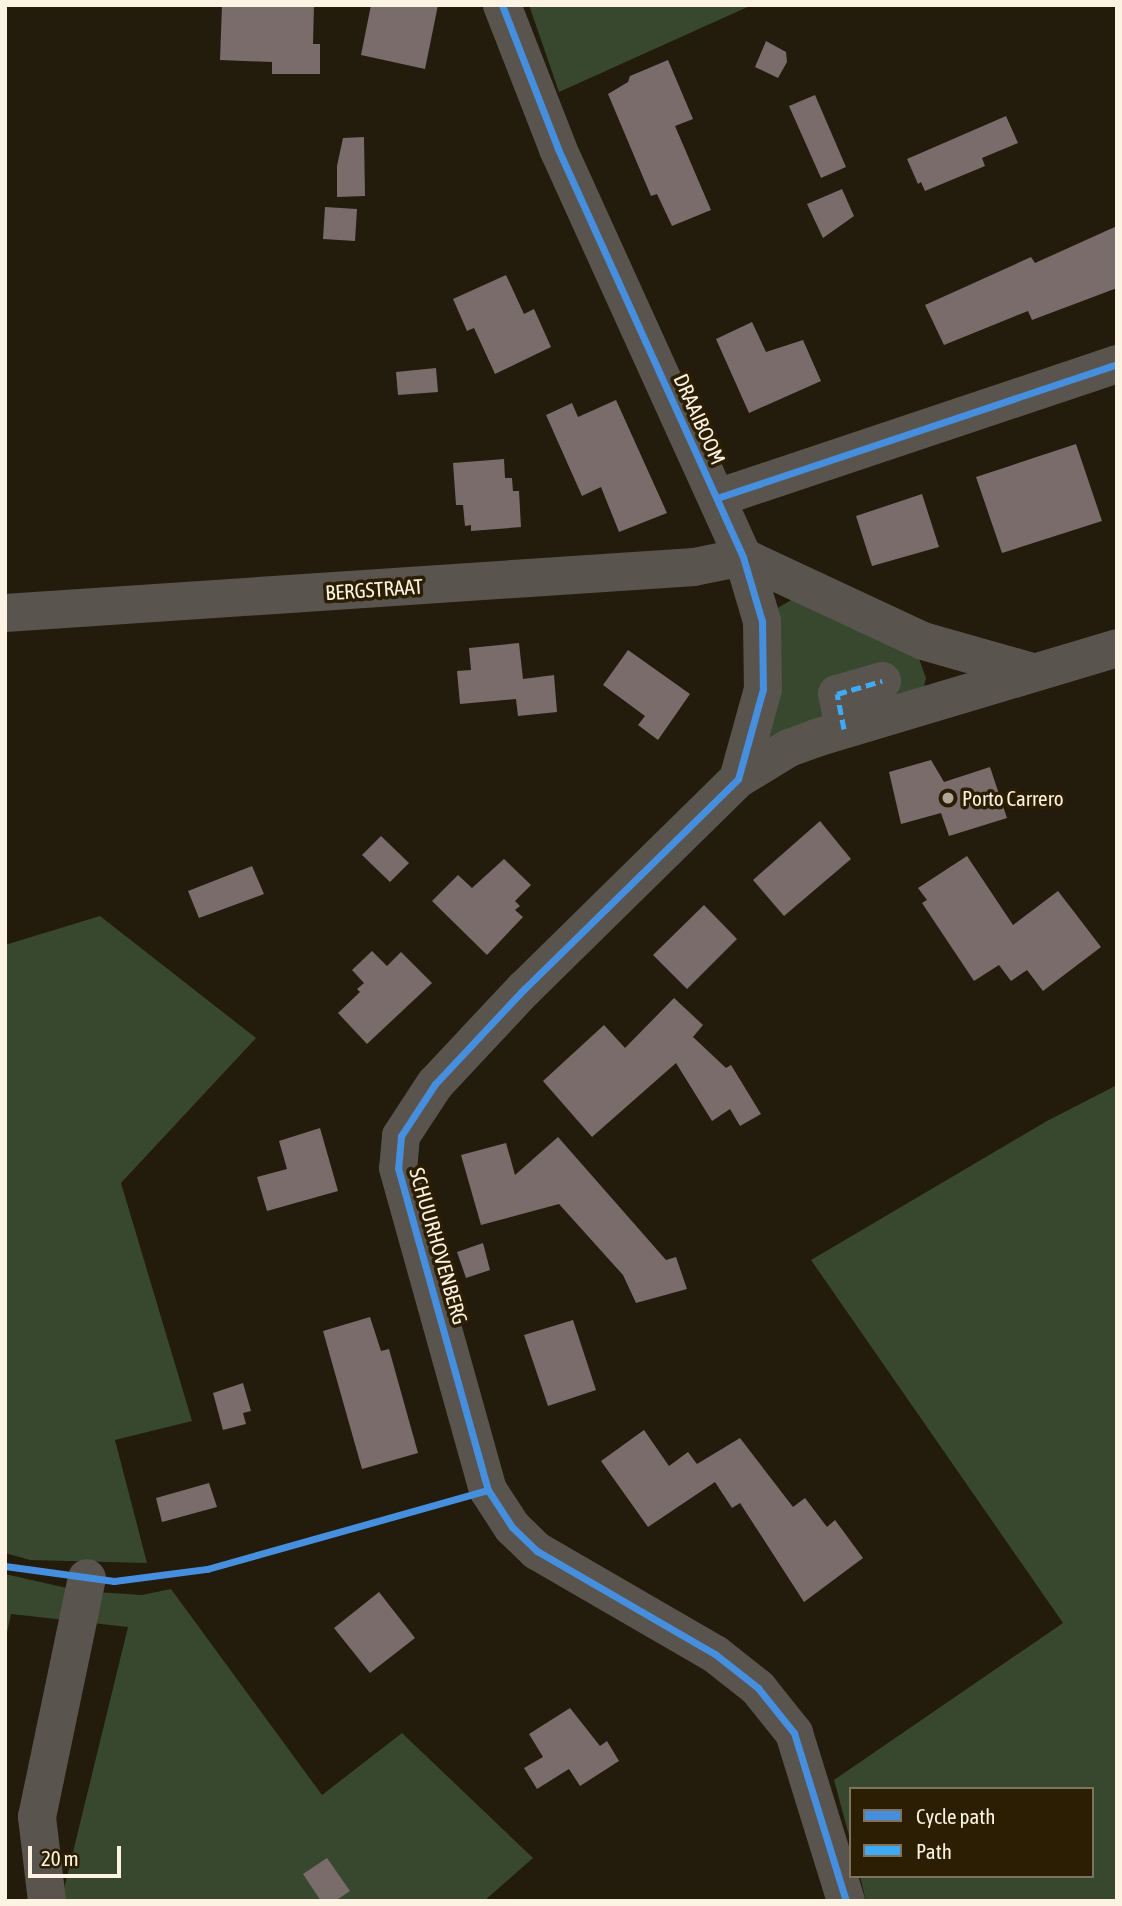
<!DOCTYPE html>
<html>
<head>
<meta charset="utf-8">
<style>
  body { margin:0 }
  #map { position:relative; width:1122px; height:1906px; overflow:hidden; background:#231b0c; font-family:"Asap Condensed",sans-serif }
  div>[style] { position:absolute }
  .green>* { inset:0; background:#37482f }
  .building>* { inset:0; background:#7b6c6c }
  .minor>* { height:38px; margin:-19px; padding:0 19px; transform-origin:19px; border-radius:19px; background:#5a544e }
  .quiet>* { height:5px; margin-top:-2.5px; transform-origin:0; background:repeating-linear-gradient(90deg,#3fa9f5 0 10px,transparent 0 15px) }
  .cycleway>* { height:7px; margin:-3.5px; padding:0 3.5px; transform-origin:3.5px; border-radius:3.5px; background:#468fdf }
  .dots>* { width:19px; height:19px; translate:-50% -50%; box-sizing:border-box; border:4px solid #2c1e03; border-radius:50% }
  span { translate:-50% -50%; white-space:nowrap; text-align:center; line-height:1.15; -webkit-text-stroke:7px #2c1e03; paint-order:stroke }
  .street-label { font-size:21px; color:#fcf3e3 }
  .poi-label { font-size:21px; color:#fcf3e3 }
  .left { translate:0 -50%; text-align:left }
  .frame { position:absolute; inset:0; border:7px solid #fcf3e3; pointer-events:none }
  .legend { position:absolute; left:849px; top:1787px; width:245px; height:91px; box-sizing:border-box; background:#2c1e03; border:2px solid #7f735d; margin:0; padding:9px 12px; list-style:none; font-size:21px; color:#fcf3e3 }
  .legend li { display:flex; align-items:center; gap:14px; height:35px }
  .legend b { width:35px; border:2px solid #7f735d }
  .scale { position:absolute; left:28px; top:1846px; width:93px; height:32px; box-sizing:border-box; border:4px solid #fcf3e3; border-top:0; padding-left:9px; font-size:21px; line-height:24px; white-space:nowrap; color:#fcf3e3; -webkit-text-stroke:5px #2c1e03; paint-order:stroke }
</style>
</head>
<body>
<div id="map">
  <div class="green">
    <i style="clip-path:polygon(529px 5px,752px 5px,559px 92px)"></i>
    <i style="clip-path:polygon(795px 598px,918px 656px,926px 678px,924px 686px,756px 761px,775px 615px,779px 607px)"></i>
    <i style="clip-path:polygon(100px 916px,256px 1038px,121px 1183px,192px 1421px,115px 1440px,147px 1563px,30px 1560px,5px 1553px,5px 945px)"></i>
    <i style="clip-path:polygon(1117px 1085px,1117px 1901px,866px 1901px,860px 1876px,1092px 1876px,1092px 1789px,851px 1789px,851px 1843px,834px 1780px,1063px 1623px,811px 1260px,1047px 1121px)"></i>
    <i style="clip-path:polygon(5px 1574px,80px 1591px,142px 1595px,171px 1589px,322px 1795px,402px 1733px,533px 1858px,484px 1901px,61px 1901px,128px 1627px,11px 1614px,5px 1643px)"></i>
  </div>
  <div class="building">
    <i style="clip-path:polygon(222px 5px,314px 5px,313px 44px,320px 44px,320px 74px,272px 74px,272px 62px,220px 60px)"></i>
    <i style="clip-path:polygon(371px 5px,438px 5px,425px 69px,361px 55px)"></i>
    <i style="clip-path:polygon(766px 41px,786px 52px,787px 62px,778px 78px,755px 67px)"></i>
    <i style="clip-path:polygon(668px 60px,693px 119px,675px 126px,711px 210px,672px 226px,657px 194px,651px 196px,608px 94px,628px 82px,630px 76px)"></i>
    <i style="clip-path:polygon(815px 95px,846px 167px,821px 178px,789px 106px)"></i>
    <i style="clip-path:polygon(1006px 116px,1018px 143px,982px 158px,985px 166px,925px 191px,921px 182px,918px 184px,907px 159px)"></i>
    <i style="clip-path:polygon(364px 137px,365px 196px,337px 197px,337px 166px,343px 138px)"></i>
    <i style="clip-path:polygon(842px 189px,854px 216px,823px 238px,807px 204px)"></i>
    <i style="clip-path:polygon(325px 207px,357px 209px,355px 241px,323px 239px)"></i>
    <i style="clip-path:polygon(1117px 226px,1117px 288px,1032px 320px,1028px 311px,944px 345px,925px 305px,1031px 257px,1035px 263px)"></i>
    <i style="clip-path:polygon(506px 275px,524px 314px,534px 309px,551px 347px,495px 374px,474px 328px,467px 331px,453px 299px)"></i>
    <i style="clip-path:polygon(752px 322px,766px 352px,803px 340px,821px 381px,749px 413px,716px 339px)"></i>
    <i style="clip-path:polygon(436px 368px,438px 392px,398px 395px,396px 372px)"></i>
    <i style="clip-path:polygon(616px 400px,667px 513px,619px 532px,601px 487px,582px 496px,546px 415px,572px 403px,578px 417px)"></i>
    <i style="clip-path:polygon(1076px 444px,1102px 521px,1002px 553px,976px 477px)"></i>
    <i style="clip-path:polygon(504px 459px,505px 478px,512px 478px,513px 491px,519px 491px,521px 527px,471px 531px,471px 525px,465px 526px,463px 505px,456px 505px,453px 463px)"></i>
    <i style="clip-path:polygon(922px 494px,939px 547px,872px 566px,856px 516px)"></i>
    <i style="clip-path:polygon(519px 643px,523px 679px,554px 675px,557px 712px,518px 716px,516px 699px,460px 704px,457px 671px,471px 670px,469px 648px)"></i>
    <i style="clip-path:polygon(628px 650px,690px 694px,658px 740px,638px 725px,645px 716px,603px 685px)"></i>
    <i style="clip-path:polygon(931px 760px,944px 782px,990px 767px,1007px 818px,949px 836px,941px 813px,901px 824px,889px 772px)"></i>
    <i style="clip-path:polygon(820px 821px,851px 859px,784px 916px,753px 880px)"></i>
    <i style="clip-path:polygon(381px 836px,409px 863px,390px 882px,362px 855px)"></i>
    <i style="clip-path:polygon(967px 856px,1013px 925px,1058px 891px,1101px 947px,1043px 991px,1027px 970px,1011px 981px,999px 965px,974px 981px,922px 903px,927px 900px,918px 888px)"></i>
    <i style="clip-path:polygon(504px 859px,531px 885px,515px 901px,520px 906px,515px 910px,523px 917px,487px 955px,432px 901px,458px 875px,472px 888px)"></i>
    <i style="clip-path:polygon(252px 866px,264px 894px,199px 918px,188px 891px)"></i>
    <i style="clip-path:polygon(704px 905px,737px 939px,687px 989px,653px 955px)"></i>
    <i style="clip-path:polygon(372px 951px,387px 966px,401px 952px,432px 983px,367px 1044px,338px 1013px,360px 992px,357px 989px,364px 983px,352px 970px)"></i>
    <i style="clip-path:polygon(674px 998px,703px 1025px,693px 1037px,726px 1068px,731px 1065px,761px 1114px,740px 1126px,730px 1109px,712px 1121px,676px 1063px,592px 1137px,543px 1081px,604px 1025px,625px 1048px)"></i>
    <i style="clip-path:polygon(320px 1128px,338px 1191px,267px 1211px,257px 1177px,287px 1169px,279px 1141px)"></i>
    <i style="clip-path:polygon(558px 1137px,666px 1260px,676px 1257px,687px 1289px,636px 1303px,623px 1275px,559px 1204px,481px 1225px,461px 1155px,506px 1143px,515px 1175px)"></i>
    <i style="clip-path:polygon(483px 1243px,490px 1270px,466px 1278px,457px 1252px)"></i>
    <i style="clip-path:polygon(370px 1317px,381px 1351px,389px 1349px,418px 1453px,362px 1469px,323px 1331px)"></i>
    <i style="clip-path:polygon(573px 1320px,596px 1390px,548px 1406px,524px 1335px)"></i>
    <i style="clip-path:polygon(243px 1383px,251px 1411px,243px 1413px,246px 1424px,223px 1430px,213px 1393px)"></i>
    <i style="clip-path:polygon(644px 1430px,669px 1466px,688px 1452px,697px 1464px,740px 1438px,793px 1507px,805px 1498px,827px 1527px,835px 1520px,863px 1558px,804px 1602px,740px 1503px,732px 1508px,715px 1482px,648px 1527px,601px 1461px)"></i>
    <i style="clip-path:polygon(209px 1483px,217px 1507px,162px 1522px,156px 1498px)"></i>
    <i style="clip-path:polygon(379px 1592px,415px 1638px,370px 1673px,334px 1628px)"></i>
    <i style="clip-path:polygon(570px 1708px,600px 1746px,607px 1741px,619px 1761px,580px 1786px,569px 1769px,537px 1789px,524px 1768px,543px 1757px,529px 1734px)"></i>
    <i style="clip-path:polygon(327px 1858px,350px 1891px,335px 1901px,321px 1901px,303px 1874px)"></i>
  </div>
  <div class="minor">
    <i style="left:502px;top:5px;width:155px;rotate:68.7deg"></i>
    <i style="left:558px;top:149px;width:448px;rotate:65.6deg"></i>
    <i style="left:743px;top:557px;width:67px;rotate:73.5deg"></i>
    <i style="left:762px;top:621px;width:68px;rotate:89.2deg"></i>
    <i style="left:763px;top:689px;width:93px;rotate:105.5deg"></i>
    <i style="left:738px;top:779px;width:300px;rotate:135.5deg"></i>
    <i style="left:524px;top:989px;width:130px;rotate:133.1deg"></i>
    <i style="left:435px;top:1084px;width:62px;rotate:123.2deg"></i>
    <i style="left:401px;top:1136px;width:32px;rotate:95deg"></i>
    <i style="left:398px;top:1168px;width:334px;rotate:74.4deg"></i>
    <i style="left:488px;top:1490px;width:44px;rotate:57deg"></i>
    <i style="left:512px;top:1527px;width:35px;rotate:44deg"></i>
    <i style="left:537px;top:1551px;width:206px;rotate:30.1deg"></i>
    <i style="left:715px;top:1654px;width:55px;rotate:38.3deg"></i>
    <i style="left:758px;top:1688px;width:58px;rotate:51.3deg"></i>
    <i style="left:794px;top:1733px;width:176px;rotate:72.8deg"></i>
    <i style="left:717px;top:498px;width:422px;rotate:-18.5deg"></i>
    <i style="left:5px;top:613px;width:691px;rotate:-3.82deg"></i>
    <i style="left:694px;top:567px;width:50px;rotate:-11.5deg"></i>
    <i style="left:743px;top:557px;width:199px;rotate:25deg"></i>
    <i style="left:923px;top:641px;width:110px;rotate:15.8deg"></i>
    <i style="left:844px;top:729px;width:36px;rotate:-101deg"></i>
    <i style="left:837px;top:694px;width:47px;rotate:-16.1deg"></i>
    <i style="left:738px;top:779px;width:60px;rotate:-31.3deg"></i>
    <i style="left:789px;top:748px;width:29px;rotate:-20deg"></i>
    <i style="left:816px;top:738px;width:314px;rotate:-16.6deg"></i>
    <i style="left:47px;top:1901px;width:85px;rotate:-96.8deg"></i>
    <i style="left:37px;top:1817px;width:244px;rotate:-78.2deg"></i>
  </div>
  <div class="quiet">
    <i style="left:844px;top:729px;width:36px;rotate:-101deg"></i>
    <i style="left:837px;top:694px;width:47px;rotate:-16.1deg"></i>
  </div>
  <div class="cycleway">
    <i style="left:502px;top:5px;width:155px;rotate:68.7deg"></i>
    <i style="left:558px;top:149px;width:448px;rotate:65.6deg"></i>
    <i style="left:743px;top:557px;width:67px;rotate:73.5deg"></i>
    <i style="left:762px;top:621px;width:68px;rotate:89.2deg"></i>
    <i style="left:763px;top:689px;width:93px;rotate:105.5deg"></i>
    <i style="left:738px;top:779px;width:300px;rotate:135.5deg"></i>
    <i style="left:524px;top:989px;width:130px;rotate:133.1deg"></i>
    <i style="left:435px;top:1084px;width:62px;rotate:123.2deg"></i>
    <i style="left:401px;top:1136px;width:32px;rotate:95deg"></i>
    <i style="left:398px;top:1168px;width:334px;rotate:74.4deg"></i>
    <i style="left:488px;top:1490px;width:44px;rotate:57deg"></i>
    <i style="left:512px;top:1527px;width:35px;rotate:44deg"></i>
    <i style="left:537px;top:1551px;width:206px;rotate:30.1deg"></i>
    <i style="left:715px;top:1654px;width:55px;rotate:38.3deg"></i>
    <i style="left:758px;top:1688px;width:58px;rotate:51.3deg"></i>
    <i style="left:794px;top:1733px;width:176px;rotate:72.8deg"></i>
    <i style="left:717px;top:498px;width:422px;rotate:-18.5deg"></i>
    <i style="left:5px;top:1566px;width:110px;rotate:7.8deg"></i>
    <i style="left:114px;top:1581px;width:94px;rotate:-7.4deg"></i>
    <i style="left:207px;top:1569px;width:292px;rotate:-15.7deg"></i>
  </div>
  <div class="dots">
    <i style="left:948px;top:798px;background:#b0a798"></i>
  </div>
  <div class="street-label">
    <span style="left:700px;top:419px;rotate:66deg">DRAAIBOOM</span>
    <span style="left:374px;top:589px;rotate:-4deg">BERGSTRAAT</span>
    <span style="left:439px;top:1246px;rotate:74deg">SCHUURHOVENBERG</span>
  </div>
  <div class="poi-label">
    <span class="left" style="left:962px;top:798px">Porto Carrero</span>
  </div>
  <div class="frame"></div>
  <ul class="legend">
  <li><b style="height:9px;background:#468fdf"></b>Cycle path</li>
  <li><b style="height:9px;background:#3fa9f5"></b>Path</li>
  </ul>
  <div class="scale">20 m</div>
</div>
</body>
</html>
